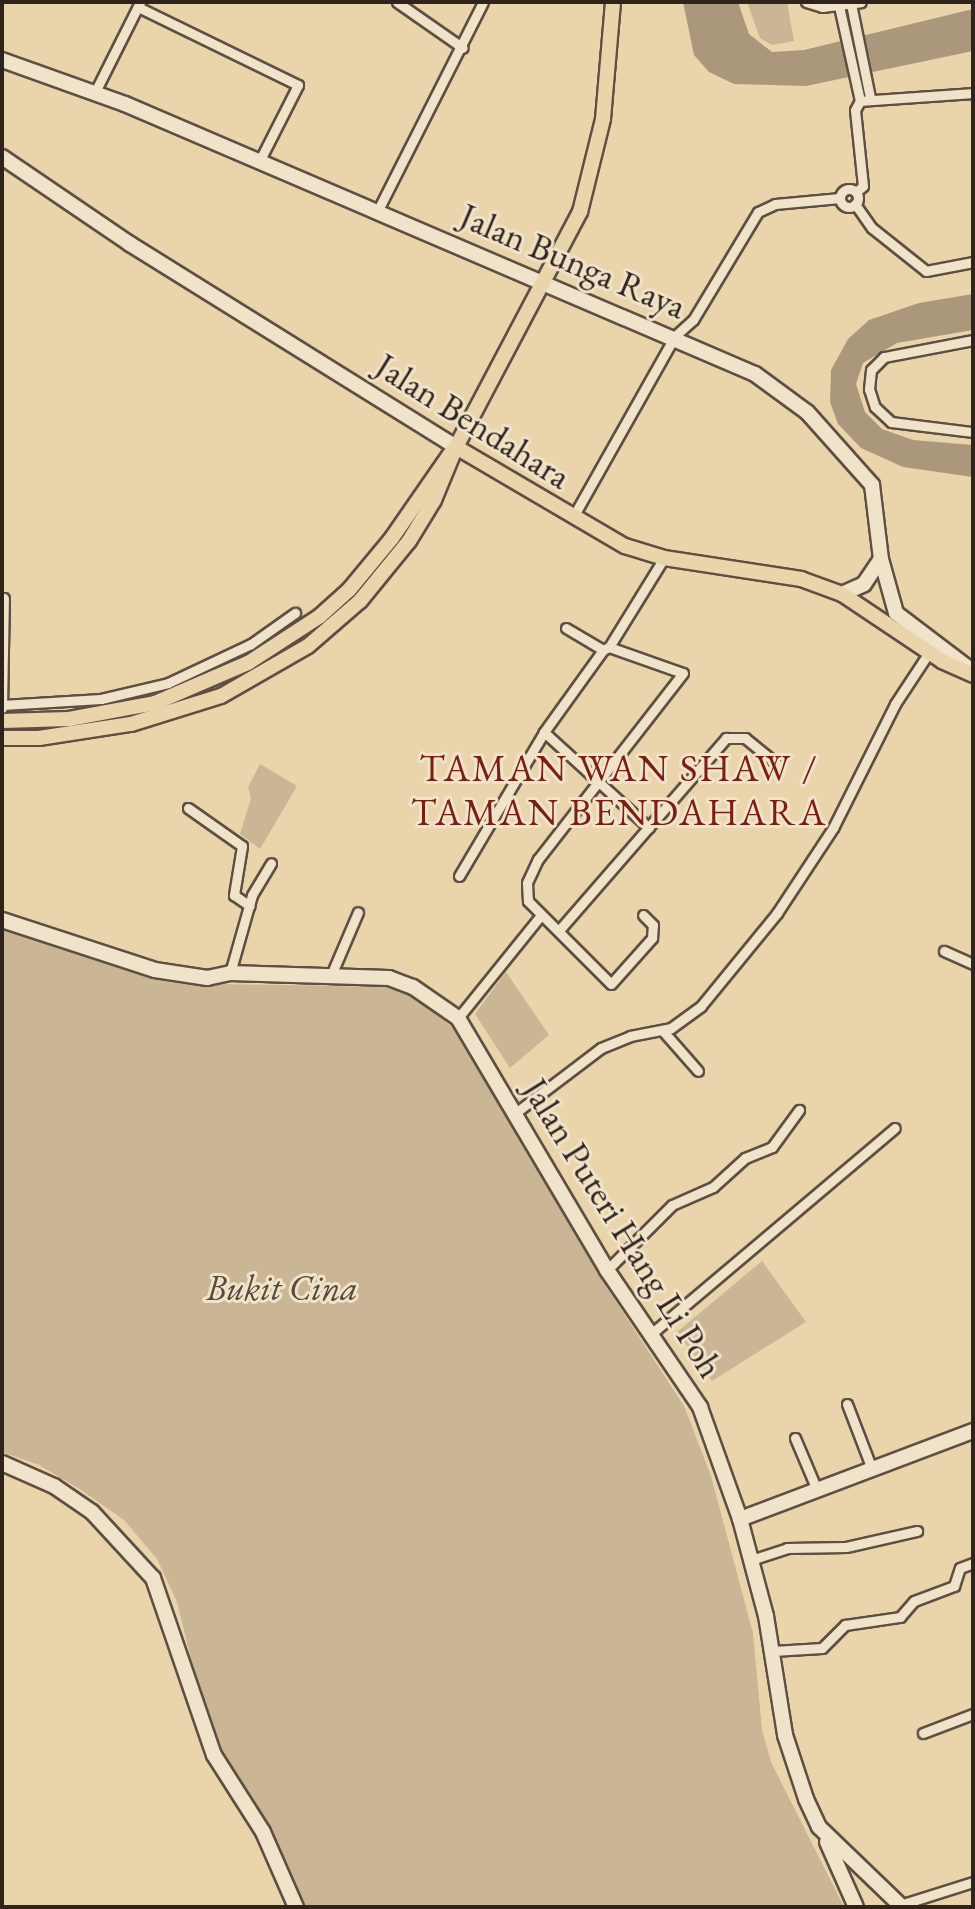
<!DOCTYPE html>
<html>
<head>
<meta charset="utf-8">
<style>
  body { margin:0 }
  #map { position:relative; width:975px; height:1909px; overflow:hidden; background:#ead4ac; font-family:"EB Garamond",serif }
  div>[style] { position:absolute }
  .green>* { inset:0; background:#cab694 }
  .water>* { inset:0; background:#ab987c }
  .roads { filter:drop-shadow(2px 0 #5e4f42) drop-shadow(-2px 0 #5e4f42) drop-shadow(0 2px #5e4f42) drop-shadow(0 -2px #5e4f42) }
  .street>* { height:9px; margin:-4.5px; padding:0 4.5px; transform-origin:4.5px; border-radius:4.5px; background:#f1e3c9 }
  .street>.ring { margin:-4.5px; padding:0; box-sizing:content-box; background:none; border:9px solid #f1e3c9; border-radius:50% }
  .secondary>* { height:14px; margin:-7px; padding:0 7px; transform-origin:7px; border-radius:7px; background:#f1e3c9 }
  .primary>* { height:14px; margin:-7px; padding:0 7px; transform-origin:7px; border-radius:7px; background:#ead4ac }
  span { translate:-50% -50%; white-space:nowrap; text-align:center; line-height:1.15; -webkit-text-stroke:6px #f1e3c9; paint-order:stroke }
  .street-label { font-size:36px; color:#30231e }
  .park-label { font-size:36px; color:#56483c; font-style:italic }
  .neighbourhood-label { font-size:38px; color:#7a1f14; letter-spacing:2px }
  .frame { position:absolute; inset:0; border:4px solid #30231e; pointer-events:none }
</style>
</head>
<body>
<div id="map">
  <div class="green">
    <i style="clip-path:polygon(787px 2px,794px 41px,772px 45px,760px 38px,747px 2px)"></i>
    <i style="clip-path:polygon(260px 764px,297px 786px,260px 849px,240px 834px,251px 798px,248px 787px)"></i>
    <i style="clip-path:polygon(2px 927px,153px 976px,219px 984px,389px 987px,418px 999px,457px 1031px,600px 1277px,684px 1406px,711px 1476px,753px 1633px,762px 1730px,771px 1762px,844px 1907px,305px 1907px,269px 1827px,222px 1752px,203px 1708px,177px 1602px,157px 1559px,124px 1520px,81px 1490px,39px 1465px,2px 1452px)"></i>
    <i style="clip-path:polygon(506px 972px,549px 1035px,510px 1068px,475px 1014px)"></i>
    <i style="clip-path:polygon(762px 1261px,806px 1322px,712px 1381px,677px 1332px)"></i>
  </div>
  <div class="water">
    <i style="clip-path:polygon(683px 2px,738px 2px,749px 34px,772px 52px,804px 50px,973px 9px,973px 51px,806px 86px,734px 84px,709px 72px,694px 55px)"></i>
    <i style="clip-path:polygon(973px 294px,973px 330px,897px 343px,863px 363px,856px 384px,865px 412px,882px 429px,913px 440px,973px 445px,973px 477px,903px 467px,861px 448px,838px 424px,830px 402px,831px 370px,848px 339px,869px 320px,919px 303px)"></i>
  </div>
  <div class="roads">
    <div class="street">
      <i style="left:397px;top:2px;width:80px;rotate:34.9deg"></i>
      <i style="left:806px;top:2px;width:17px;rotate:17deg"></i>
      <i style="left:822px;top:7px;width:39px;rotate:-7deg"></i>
      <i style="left:851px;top:4px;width:95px;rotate:78.5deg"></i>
      <i style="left:839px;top:6px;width:97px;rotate:77.5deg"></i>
      <i style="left:138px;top:7px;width:178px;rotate:26deg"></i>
      <i style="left:298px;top:85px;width:86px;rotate:116.9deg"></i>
      <i style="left:95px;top:92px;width:101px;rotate:-63.4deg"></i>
      <i class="ring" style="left:840px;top:189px;width:9px;height:9px"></i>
      <i style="left:856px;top:192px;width:9px;rotate:-41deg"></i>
      <i style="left:863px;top:186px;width:76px;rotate:-96deg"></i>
      <i style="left:855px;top:110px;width:10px;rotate:-61deg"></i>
      <i style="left:860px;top:101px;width:113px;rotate:-4deg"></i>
      <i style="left:855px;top:204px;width:29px;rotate:55deg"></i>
      <i style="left:872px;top:228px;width:69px;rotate:38.5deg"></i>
      <i style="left:926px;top:271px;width:48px;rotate:-10.8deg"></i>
      <i style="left:378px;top:210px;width:233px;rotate:-63.2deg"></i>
      <i style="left:973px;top:340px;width:91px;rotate:169.2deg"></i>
      <i style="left:884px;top:357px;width:18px;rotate:135deg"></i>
      <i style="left:871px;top:370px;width:19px;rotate:96deg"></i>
      <i style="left:869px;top:389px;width:19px;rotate:72deg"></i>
      <i style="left:875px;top:407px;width:22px;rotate:43deg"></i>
      <i style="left:891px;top:422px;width:83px;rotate:7deg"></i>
      <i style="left:573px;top:517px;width:208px;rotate:-60.6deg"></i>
      <i style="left:675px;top:336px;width:24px;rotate:-42deg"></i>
      <i style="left:693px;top:320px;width:126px;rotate:-59deg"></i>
      <i style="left:758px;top:212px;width:19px;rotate:-25deg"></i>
      <i style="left:775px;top:204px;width:65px;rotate:-5.3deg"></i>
      <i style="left:566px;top:628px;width:43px;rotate:30.7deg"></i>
      <i style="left:603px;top:650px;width:7px;rotate:-27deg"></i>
      <i style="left:609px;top:647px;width:78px;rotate:19.4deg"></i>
      <i style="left:683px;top:673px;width:236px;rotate:127.9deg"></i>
      <i style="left:538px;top:859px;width:26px;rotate:115deg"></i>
      <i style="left:527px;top:883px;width:18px;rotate:87deg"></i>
      <i style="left:528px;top:901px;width:117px;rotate:45deg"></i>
      <i style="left:611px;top:984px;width:62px;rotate:-48.3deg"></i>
      <i style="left:652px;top:938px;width:13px;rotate:-86deg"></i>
      <i style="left:653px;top:925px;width:14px;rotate:-135deg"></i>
      <i style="left:609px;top:647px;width:105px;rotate:-58.3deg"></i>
      <i style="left:2px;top:705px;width:99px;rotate:-3.5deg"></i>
      <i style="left:101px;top:699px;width:69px;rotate:-13.4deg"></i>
      <i style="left:168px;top:683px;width:92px;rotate:-25.2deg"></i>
      <i style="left:251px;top:644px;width:54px;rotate:-35.2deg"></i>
      <i style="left:2px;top:708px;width:110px;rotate:-89deg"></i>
      <i style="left:544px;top:732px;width:142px;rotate:42.4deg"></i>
      <i style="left:188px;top:808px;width:66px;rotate:35.1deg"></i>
      <i style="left:242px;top:846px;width:50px;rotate:99.3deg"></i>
      <i style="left:234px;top:895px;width:19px;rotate:35deg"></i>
      <i style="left:459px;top:876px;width:167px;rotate:-59.4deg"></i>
      <i style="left:544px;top:732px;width:101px;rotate:-54.3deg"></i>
      <i style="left:561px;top:928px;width:252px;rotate:-49deg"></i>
      <i style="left:726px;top:738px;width:19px"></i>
      <i style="left:745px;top:738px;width:40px;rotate:39deg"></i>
      <i style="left:944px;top:951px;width:32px;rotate:24deg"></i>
      <i style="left:230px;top:973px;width:81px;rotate:-74.2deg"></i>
      <i style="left:252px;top:895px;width:37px;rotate:-59deg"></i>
      <i style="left:332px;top:973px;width:66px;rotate:-66.9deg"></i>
      <i style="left:458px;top:1018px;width:132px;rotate:-51.1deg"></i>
      <i style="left:663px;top:1031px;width:53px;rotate:48.8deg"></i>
      <i style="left:514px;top:1114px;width:109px;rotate:-37.2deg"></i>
      <i style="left:601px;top:1048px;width:31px;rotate:-22deg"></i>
      <i style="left:630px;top:1036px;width:42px;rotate:-11deg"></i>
      <i style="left:671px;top:1028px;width:37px;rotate:-36deg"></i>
      <i style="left:701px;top:1006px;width:120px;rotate:-50.7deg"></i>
      <i style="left:777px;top:913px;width:102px;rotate:-56.6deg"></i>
      <i style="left:833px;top:828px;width:139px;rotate:-63.4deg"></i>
      <i style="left:895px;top:704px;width:64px;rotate:-56.6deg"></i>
      <i style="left:607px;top:1270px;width:92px;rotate:-45deg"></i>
      <i style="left:672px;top:1205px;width:45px;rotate:-23.7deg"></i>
      <i style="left:713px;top:1187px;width:43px;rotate:-42.2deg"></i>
      <i style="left:745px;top:1158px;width:29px;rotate:-22deg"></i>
      <i style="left:772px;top:1147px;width:46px;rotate:-53.9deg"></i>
      <i style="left:651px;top:1334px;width:319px;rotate:-40.2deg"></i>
      <i style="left:847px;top:1404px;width:70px;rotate:69deg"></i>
      <i style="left:795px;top:1438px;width:56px;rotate:67.1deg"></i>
      <i style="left:751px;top:1560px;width:38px;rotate:-18deg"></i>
      <i style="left:787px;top:1548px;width:59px;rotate:-1deg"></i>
      <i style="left:846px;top:1547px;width:73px;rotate:-12.7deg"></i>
      <i style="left:773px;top:1651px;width:49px;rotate:-3.5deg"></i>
      <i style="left:822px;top:1648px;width:33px;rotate:-45deg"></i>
      <i style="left:845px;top:1625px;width:56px;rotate:-8.3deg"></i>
      <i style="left:900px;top:1617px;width:21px;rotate:-49deg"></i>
      <i style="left:914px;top:1601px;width:43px;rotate:-20.6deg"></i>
      <i style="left:954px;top:1586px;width:19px;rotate:-72deg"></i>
      <i style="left:960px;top:1568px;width:14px;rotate:-21deg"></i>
      <i style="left:923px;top:1733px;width:53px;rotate:-20.8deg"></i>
      <i style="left:900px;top:1905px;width:77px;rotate:-17.5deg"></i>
    </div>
    <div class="secondary">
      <i style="left:2px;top:60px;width:131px;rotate:19.7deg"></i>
      <i style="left:125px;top:104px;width:685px;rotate:23.2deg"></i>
      <i style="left:755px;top:374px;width:64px;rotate:36.2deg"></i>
      <i style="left:807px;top:412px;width:98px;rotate:48.3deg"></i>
      <i style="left:872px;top:485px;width:75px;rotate:83.1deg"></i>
      <i style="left:881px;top:559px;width:56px;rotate:74.5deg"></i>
      <i style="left:896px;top:613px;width:89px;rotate:37.3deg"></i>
      <i style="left:2px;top:157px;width:155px;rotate:34.2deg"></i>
      <i style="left:130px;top:244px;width:384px;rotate:31.9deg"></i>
      <i style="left:842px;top:594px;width:24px;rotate:-24deg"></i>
      <i style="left:864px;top:584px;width:30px;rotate:-56deg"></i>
      <i style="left:2px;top:920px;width:161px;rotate:18.1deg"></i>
      <i style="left:155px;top:970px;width:53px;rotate:8.7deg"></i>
      <i style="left:207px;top:978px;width:24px;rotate:-12deg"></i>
      <i style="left:230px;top:973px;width:159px;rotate:1.8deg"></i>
      <i style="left:389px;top:978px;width:26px;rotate:21deg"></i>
      <i style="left:413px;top:987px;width:55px;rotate:34.6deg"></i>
      <i style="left:458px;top:1018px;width:293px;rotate:59.4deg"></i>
      <i style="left:607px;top:1270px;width:166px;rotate:55.8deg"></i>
      <i style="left:700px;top:1407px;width:119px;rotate:70.3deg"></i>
      <i style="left:740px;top:1519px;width:100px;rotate:75deg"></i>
      <i style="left:766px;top:1616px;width:121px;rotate:80.9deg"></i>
      <i style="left:785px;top:1735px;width:67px;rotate:71.8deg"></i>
      <i style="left:806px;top:1799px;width:31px;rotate:65deg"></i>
      <i style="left:819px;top:1827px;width:115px;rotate:43.9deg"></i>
      <i style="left:2px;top:1463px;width:57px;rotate:23.9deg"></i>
      <i style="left:54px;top:1486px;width:46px;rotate:34.4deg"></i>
      <i style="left:92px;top:1512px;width:90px;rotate:47.3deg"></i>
      <i style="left:153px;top:1578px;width:187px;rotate:71deg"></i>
      <i style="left:214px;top:1755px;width:91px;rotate:57.5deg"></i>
      <i style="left:263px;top:1832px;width:82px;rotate:66.3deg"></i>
      <i style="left:740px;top:1519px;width:249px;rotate:-20.7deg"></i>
      <i style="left:827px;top:1842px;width:71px;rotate:66deg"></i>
    </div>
    <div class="primary">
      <i style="left:456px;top:447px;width:196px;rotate:30.4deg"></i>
      <i style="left:625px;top:546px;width:41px;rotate:17.1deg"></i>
      <i style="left:664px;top:558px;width:139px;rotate:8.7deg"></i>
      <i style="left:801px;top:579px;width:44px;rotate:20.1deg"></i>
      <i style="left:842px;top:594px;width:120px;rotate:33.8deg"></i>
      <i style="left:942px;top:661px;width:34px;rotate:24deg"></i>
      <i style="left:2px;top:721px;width:67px;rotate:-1.7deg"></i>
      <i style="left:69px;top:719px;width:87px;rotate:-10.5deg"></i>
      <i style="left:155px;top:703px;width:101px;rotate:-23.3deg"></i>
      <i style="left:248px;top:663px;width:86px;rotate:-33.1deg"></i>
      <i style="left:320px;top:616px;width:39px;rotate:-42deg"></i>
      <i style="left:349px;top:590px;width:67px;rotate:-50.4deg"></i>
      <i style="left:392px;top:538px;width:107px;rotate:-55.3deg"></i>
      <i style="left:2px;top:738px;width:37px"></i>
      <i style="left:39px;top:738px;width:93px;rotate:-8.7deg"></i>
      <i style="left:131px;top:724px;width:94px;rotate:-17.3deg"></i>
      <i style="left:221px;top:696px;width:100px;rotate:-29.9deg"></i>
      <i style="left:308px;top:646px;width:69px;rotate:-40.9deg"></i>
      <i style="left:360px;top:601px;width:77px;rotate:-50.8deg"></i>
      <i style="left:409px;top:541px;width:48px;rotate:-58.6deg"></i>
      <i style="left:434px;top:500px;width:57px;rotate:-67.5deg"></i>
      <i style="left:456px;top:447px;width:266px;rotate:-62.2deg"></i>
      <i style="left:580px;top:212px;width:96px;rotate:-76.1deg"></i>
      <i style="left:603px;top:119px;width:117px;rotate:-85.1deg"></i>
    </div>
  </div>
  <div class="street-label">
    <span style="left:573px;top:261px;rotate:23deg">Jalan Bunga Raya</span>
    <span style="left:473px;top:421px;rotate:32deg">Jalan Bendahara</span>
    <span style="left:623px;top:1228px;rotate:58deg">Jalan Puteri Hang Li Poh</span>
  </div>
  <div class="park-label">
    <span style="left:282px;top:1288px">Bukit Cina</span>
  </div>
  <div class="neighbourhood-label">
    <span style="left:619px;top:790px">TAMAN WAN SHAW /<br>TAMAN BENDAHARA</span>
  </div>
  <div class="frame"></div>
</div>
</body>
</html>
